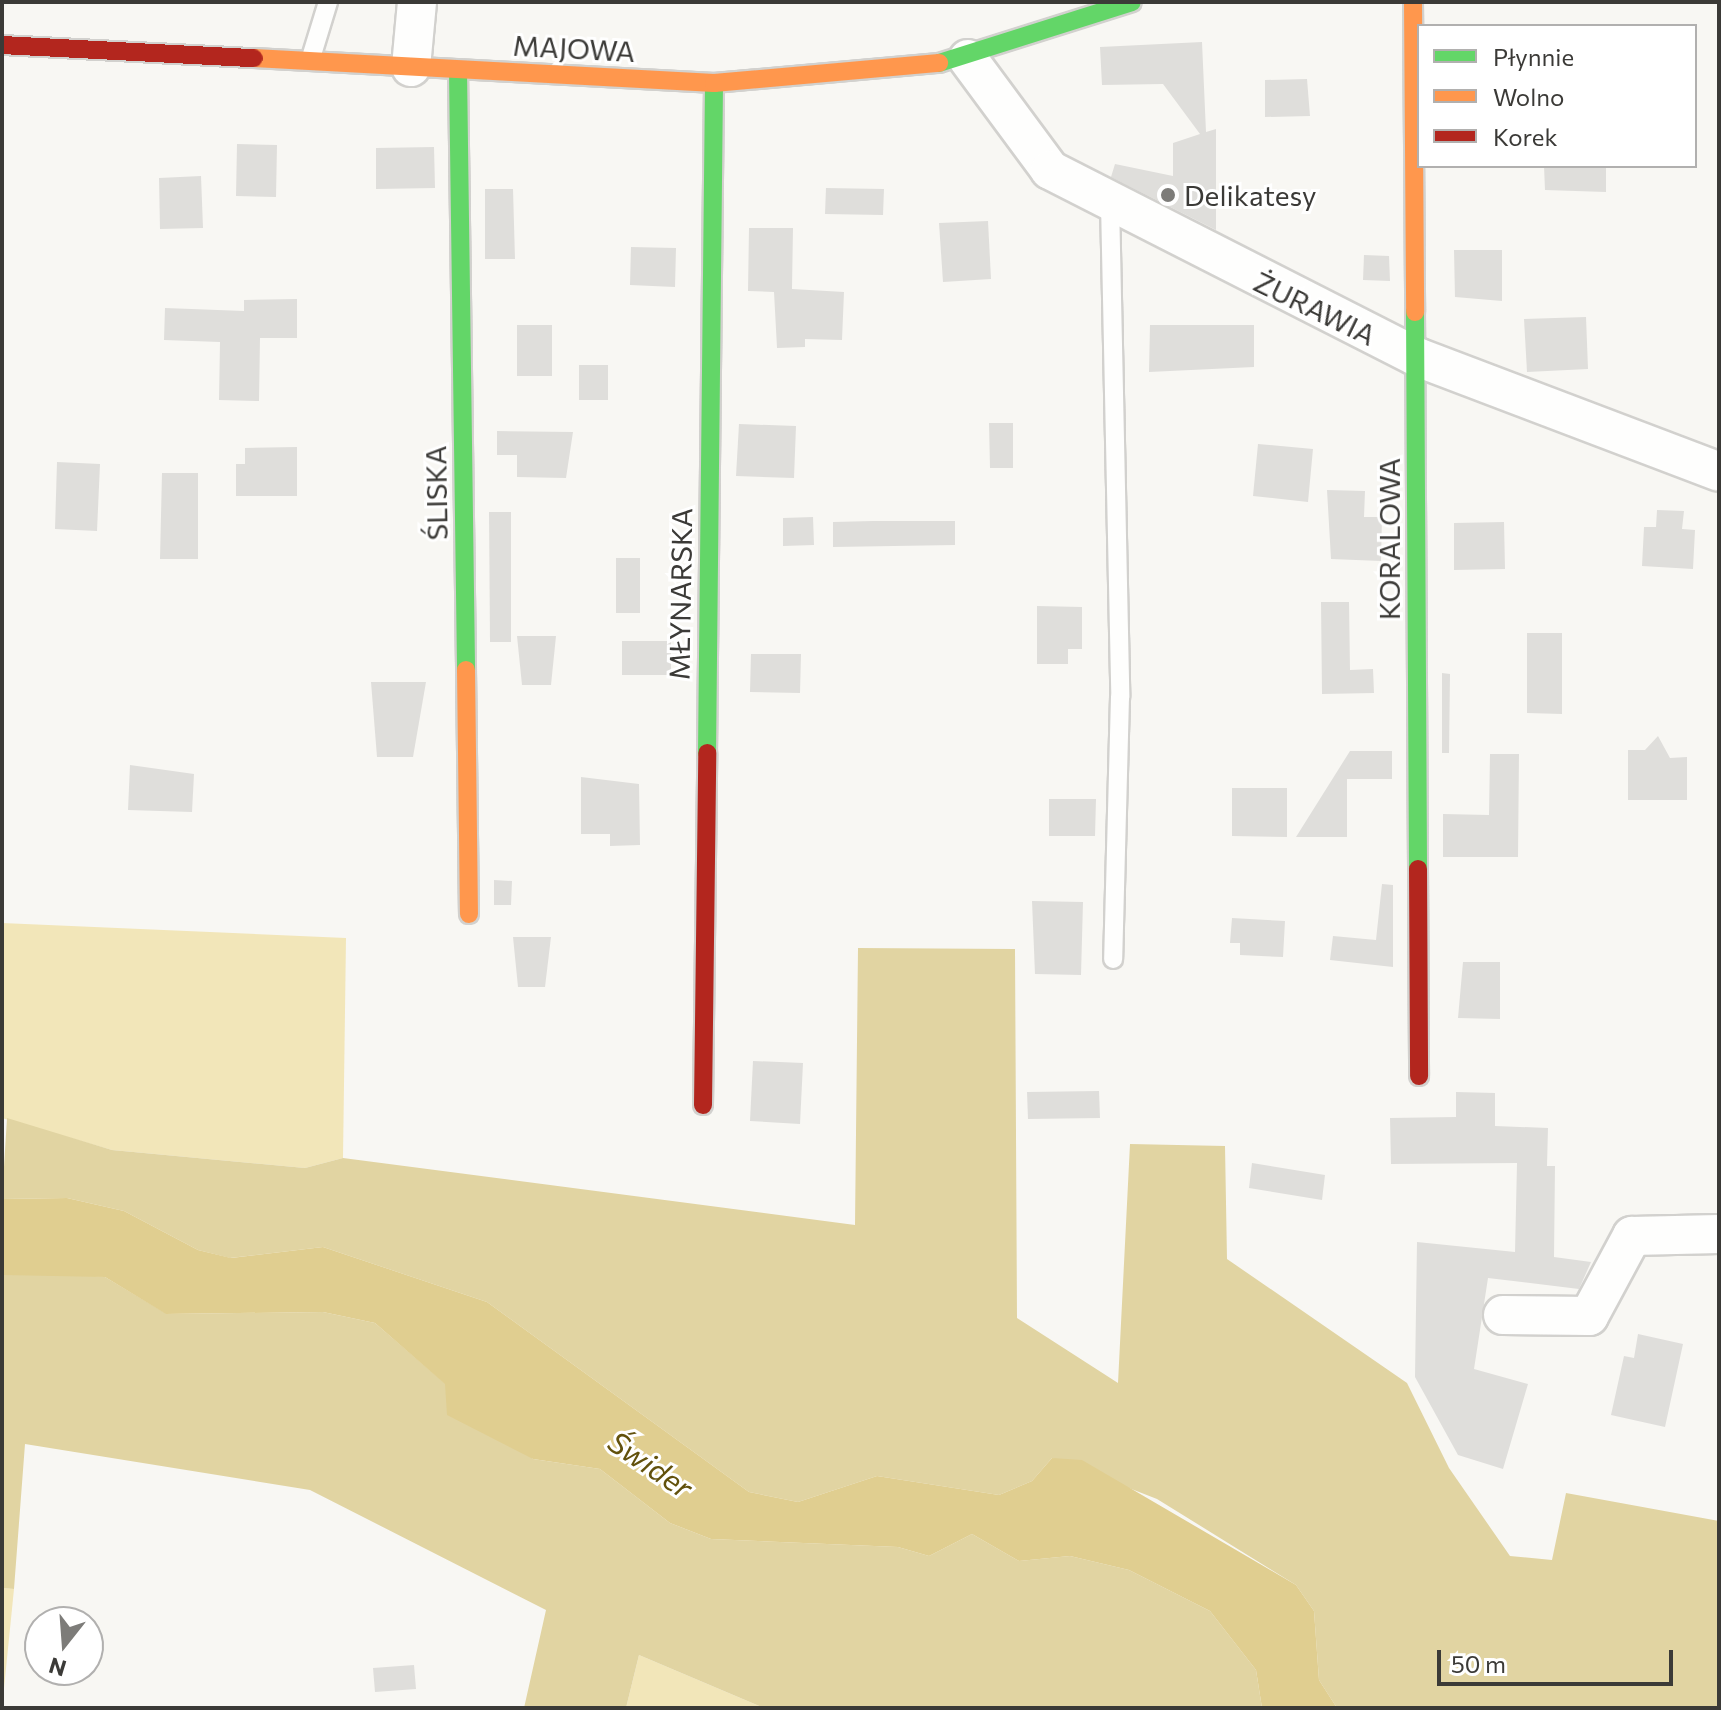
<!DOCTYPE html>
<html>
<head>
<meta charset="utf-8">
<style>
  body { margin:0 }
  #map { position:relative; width:1721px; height:1710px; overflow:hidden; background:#f8f7f3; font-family:Commissioner,sans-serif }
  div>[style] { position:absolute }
  .green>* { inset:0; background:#f2e6b9 }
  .forest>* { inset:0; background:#e1d4a2 }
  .water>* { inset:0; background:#e0ce90 }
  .building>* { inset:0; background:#dfdedb }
  .roads { filter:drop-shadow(2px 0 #d2d1ce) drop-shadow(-2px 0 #d2d1ce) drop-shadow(0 2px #d2d1ce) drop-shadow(0 -2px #d2d1ce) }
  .lane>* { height:18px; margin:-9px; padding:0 9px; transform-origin:9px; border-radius:9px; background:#fefefd }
  .street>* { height:38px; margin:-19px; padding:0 19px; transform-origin:19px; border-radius:19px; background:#fefefd }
  .fast>* { height:18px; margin:-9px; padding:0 9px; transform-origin:9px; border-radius:9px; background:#63d668 }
  .slow>* { height:18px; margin:-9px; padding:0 9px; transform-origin:9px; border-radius:9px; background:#ff974d }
  .jam>* { height:18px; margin:-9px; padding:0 9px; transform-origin:9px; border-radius:9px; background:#b3261e }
  .dots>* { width:22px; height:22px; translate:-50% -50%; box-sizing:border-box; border:4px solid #fff; border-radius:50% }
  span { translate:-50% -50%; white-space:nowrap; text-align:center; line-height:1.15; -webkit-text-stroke:6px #fff; paint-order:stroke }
  .street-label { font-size:28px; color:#3b3a37 }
  .poi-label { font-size:28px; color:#3b3a37 }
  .left { translate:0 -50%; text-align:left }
  .water-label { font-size:30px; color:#62510c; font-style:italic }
  .frame { position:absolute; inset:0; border:4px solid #3b3a37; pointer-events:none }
  .legend { position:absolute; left:1417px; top:24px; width:280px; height:144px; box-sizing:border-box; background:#fff; border:2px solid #b1b0af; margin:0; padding:10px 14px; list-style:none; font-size:24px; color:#3b3a37 }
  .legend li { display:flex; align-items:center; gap:16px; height:40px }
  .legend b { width:40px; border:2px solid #b1b0af }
  .north { position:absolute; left:24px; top:1606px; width:80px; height:80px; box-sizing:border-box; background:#fff; border:2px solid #b1b0af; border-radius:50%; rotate:197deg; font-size:22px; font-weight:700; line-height:32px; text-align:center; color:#3b3a37 }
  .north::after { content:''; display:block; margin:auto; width:28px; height:36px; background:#7d7c79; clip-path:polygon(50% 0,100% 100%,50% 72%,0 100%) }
  .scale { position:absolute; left:1437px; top:1650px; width:236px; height:36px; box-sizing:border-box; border:4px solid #3b3a37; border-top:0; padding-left:10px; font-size:24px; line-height:28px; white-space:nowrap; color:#3b3a37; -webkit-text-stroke:6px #fff; paint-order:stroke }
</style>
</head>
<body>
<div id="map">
  <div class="green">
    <i style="clip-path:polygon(2px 923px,346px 938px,343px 1158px,305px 1168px,112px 1150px,2px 1118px)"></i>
    <i style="clip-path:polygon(2px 1588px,14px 1589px,2px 1708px)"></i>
    <i style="clip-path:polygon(639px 1655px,764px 1708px,626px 1708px)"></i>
  </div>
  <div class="forest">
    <i style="clip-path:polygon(858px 948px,1015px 949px,1017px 1318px,1118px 1383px,1130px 1144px,1225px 1146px,1227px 1259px,1407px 1383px,1449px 1468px,1510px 1556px,1552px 1560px,1566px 1493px,1719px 1521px,1719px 1708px,1337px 1708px,1319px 1680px,1314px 1611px,1296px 1585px,1157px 1499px,1052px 1458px,1032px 1481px,999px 1495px,877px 1476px,798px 1502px,749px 1492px,487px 1302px,323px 1247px,230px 1258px,198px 1250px,124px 1211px,67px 1198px,2px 1199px,7px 1118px,112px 1150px,305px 1168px,343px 1158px,855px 1225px)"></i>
    <i style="clip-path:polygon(55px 1272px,105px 1277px,167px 1314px,323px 1312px,375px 1323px,533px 1459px,600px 1469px,670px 1523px,711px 1539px,898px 1547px,929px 1556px,972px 1534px,1019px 1561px,1070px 1556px,1129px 1570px,1210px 1611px,1256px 1670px,1262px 1708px,764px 1708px,639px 1655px,626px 1708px,524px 1708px,546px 1610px,310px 1490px,25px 1444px,14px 1589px,2px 1588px,2px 1275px)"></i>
  </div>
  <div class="water">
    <i style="clip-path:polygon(67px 1198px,124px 1211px,198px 1250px,231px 1258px,323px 1247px,487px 1302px,749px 1492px,798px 1502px,877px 1476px,999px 1495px,1032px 1481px,1052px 1458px,1082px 1460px,1296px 1585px,1314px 1611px,1319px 1680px,1337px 1708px,1262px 1708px,1256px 1670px,1210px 1611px,1129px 1570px,1070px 1556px,1019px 1561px,972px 1534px,929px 1556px,898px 1547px,711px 1539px,670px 1523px,600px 1469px,533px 1459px,447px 1415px,445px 1384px,375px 1323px,323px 1312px,166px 1314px,105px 1277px,2px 1275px,2px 1199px)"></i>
  </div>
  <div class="building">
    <i style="clip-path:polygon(1202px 42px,1206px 132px,1216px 129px,1216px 230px,1111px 177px,1115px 164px,1173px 176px,1173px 143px,1200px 134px,1163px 84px,1102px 85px,1100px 47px)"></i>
    <i style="clip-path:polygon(1307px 79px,1310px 116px,1265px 117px,1265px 80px)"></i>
    <i style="clip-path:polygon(237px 144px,277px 145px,276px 197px,236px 196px)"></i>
    <i style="clip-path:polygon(434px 147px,435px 188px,376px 189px,376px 148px)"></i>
    <i style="clip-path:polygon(1544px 166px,1606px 166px,1606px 192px,1545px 190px)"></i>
    <i style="clip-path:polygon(201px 176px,203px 228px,160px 229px,159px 178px)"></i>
    <i style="clip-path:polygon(826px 188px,884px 189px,883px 215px,825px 214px)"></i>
    <i style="clip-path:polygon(485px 189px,513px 189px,515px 259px,485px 259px)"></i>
    <i style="clip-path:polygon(988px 221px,991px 279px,943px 282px,939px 223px)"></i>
    <i style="clip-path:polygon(749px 228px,793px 228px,792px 289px,844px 292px,842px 340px,805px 339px,805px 347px,777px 348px,774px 292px,748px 291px)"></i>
    <i style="clip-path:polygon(631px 247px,676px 248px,675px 287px,630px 285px)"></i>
    <i style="clip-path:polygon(1454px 250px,1502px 250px,1502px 301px,1455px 297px)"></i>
    <i style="clip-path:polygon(1364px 255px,1389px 256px,1390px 281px,1363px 280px)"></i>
    <i style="clip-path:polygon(297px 299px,297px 338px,260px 338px,259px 401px,219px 400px,220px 342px,164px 340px,165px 308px,244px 311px,244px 300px)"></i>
    <i style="clip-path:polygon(1586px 317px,1588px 369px,1527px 372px,1524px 319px)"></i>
    <i style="clip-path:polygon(517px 325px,552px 325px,552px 376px,517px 376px)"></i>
    <i style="clip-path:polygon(1150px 325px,1254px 325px,1254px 367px,1149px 372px)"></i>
    <i style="clip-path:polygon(579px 365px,608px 365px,608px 400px,579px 400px)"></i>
    <i style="clip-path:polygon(989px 423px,1013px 423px,1013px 468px,990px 468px)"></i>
    <i style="clip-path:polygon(739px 424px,796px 426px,794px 478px,736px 476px)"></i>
    <i style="clip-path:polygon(497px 431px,573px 432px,566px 478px,517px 477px,517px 455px,497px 455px)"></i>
    <i style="clip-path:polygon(1258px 444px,1313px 449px,1308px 502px,1253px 496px)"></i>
    <i style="clip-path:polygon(297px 447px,297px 496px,236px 496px,236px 464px,245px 464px,245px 448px)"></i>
    <i style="clip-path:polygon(57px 462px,100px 464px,97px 531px,55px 529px)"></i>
    <i style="clip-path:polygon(162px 473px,198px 473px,198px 559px,160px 559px)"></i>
    <i style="clip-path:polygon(1327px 490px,1365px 491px,1364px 517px,1382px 517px,1381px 561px,1331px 559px)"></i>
    <i style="clip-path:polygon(1657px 510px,1684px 511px,1682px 529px,1695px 530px,1693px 569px,1642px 566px,1644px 527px,1656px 527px)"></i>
    <i style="clip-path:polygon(489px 512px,511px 512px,511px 642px,490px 642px)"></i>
    <i style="clip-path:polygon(813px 517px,814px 545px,783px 546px,783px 518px)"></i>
    <i style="clip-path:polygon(873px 521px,955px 521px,955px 545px,833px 547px,833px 522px)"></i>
    <i style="clip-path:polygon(1504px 522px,1505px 569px,1454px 570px,1454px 523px)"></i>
    <i style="clip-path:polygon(616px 558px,640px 558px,640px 613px,616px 613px)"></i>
    <i style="clip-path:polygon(1321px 602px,1349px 602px,1350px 670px,1373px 669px,1374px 693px,1322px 694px)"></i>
    <i style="clip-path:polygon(1037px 606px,1082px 607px,1082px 649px,1068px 649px,1068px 664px,1037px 664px)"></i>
    <i style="clip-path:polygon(1527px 633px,1562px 633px,1562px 714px,1527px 713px)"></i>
    <i style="clip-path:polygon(517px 636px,556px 636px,551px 685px,522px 685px)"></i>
    <i style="clip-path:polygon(622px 641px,671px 641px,671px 675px,622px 675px)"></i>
    <i style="clip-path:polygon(751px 654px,801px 654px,800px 693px,750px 692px)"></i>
    <i style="clip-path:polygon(1442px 673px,1450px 674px,1449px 753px,1442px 753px)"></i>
    <i style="clip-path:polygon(371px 682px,426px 682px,413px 757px,377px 757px)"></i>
    <i style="clip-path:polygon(1658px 736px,1670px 758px,1687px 757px,1687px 800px,1628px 800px,1628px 750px,1645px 750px)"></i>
    <i style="clip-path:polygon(1350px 751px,1392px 751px,1392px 779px,1347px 779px,1347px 837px,1296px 837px)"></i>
    <i style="clip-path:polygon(1490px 754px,1519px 754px,1518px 857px,1443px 857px,1443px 814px,1489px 815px)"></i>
    <i style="clip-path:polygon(130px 765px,194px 774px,192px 812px,128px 810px)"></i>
    <i style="clip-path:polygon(581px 777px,639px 784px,640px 845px,610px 846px,610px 834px,581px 834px)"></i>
    <i style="clip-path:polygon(1232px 788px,1287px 788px,1287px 837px,1232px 836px)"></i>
    <i style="clip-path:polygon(1049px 799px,1096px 799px,1095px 836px,1049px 836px)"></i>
    <i style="clip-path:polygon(494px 880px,512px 881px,511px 905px,494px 905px)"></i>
    <i style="clip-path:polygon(1382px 884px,1393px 885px,1393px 967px,1330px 960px,1333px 936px,1376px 940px)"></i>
    <i style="clip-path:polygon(1032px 901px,1083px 902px,1081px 975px,1035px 974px)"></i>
    <i style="clip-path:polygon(1232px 918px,1285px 921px,1283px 957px,1240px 955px,1240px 943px,1230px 943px)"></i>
    <i style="clip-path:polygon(513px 937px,551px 937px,545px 987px,518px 987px)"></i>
    <i style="clip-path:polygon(1463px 962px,1500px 962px,1500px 1019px,1458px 1018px)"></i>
    <i style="clip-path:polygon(753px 1061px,803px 1063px,800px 1124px,750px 1121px)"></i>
    <i style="clip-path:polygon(1099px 1091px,1100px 1118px,1028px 1119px,1027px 1092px)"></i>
    <i style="clip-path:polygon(1456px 1092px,1495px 1093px,1495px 1126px,1548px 1128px,1547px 1166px,1555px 1166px,1554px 1257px,1591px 1262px,1579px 1289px,1488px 1278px,1474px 1369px,1528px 1384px,1503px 1469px,1458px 1455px,1415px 1377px,1417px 1242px,1515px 1252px,1517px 1163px,1391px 1164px,1390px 1118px,1456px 1117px)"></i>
    <i style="clip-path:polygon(1252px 1163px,1325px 1175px,1322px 1200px,1249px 1188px)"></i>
    <i style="clip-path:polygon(1638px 1334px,1683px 1344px,1665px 1427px,1611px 1415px,1624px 1356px,1634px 1358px)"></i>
    <i style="clip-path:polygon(414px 1665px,416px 1689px,375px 1692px,373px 1668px)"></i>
  </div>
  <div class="roads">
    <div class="lane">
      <i style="left:310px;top:61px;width:62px;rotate:-73deg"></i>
      <i style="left:1110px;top:202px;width:495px;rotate:88.8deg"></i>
      <i style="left:1120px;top:697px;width:262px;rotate:91.5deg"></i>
    </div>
    <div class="street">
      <i style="left:968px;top:59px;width:138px;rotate:53.5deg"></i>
      <i style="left:1050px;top:170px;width:412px;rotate:27deg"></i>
      <i style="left:1417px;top:357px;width:323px;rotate:20.8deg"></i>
      <i style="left:411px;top:67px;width:65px;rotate:-84.7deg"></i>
      <i style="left:1503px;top:1315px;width:86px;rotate:0.7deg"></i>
      <i style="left:1589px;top:1316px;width:91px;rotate:-61.7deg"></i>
      <i style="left:1632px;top:1236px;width:87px;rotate:-1.3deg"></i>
    </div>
    <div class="fast">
      <i style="left:939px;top:63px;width:202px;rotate:-17.5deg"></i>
      <i style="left:458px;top:71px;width:599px;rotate:89.23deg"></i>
      <i style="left:1415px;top:312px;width:557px;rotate:89.69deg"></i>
      <i style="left:707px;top:753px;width:670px;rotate:-89.4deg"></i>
    </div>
    <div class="slow">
      <i style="left:1413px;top:2px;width:310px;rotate:89.6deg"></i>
      <i style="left:254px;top:58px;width:461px;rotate:3.1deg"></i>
      <i style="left:714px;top:83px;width:226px;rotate:-5.1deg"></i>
      <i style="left:466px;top:670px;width:244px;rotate:89.3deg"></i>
    </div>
    <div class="jam">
      <i style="left:2px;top:45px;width:252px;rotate:3deg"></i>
      <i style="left:1418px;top:869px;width:207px;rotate:89.7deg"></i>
      <i style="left:703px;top:1105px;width:352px;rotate:-89.3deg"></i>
    </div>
  </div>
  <div class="dots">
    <i style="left:1168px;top:195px;background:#7d7c79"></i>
  </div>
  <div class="street-label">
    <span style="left:574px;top:48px;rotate:3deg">MAJOWA</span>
    <span style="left:1315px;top:308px;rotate:26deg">ŻURAWIA</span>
    <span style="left:436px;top:493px;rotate:-91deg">ŚLISKA</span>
    <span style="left:1389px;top:539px;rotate:-90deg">KORALOWA</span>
    <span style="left:680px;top:594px;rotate:-89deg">MŁYNARSKA</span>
  </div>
  <div class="poi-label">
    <span class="left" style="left:1184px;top:195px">Delikatesy</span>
  </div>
  <div class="water-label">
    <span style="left:651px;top:1464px;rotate:34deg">Świder</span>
  </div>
  <div class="frame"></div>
  <ul class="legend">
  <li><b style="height:10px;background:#63d668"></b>Płynnie</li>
  <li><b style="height:10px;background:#ff974d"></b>Wolno</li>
  <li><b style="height:10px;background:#b3261e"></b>Korek</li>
  </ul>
  <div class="north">N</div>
  <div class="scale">50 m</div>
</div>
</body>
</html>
